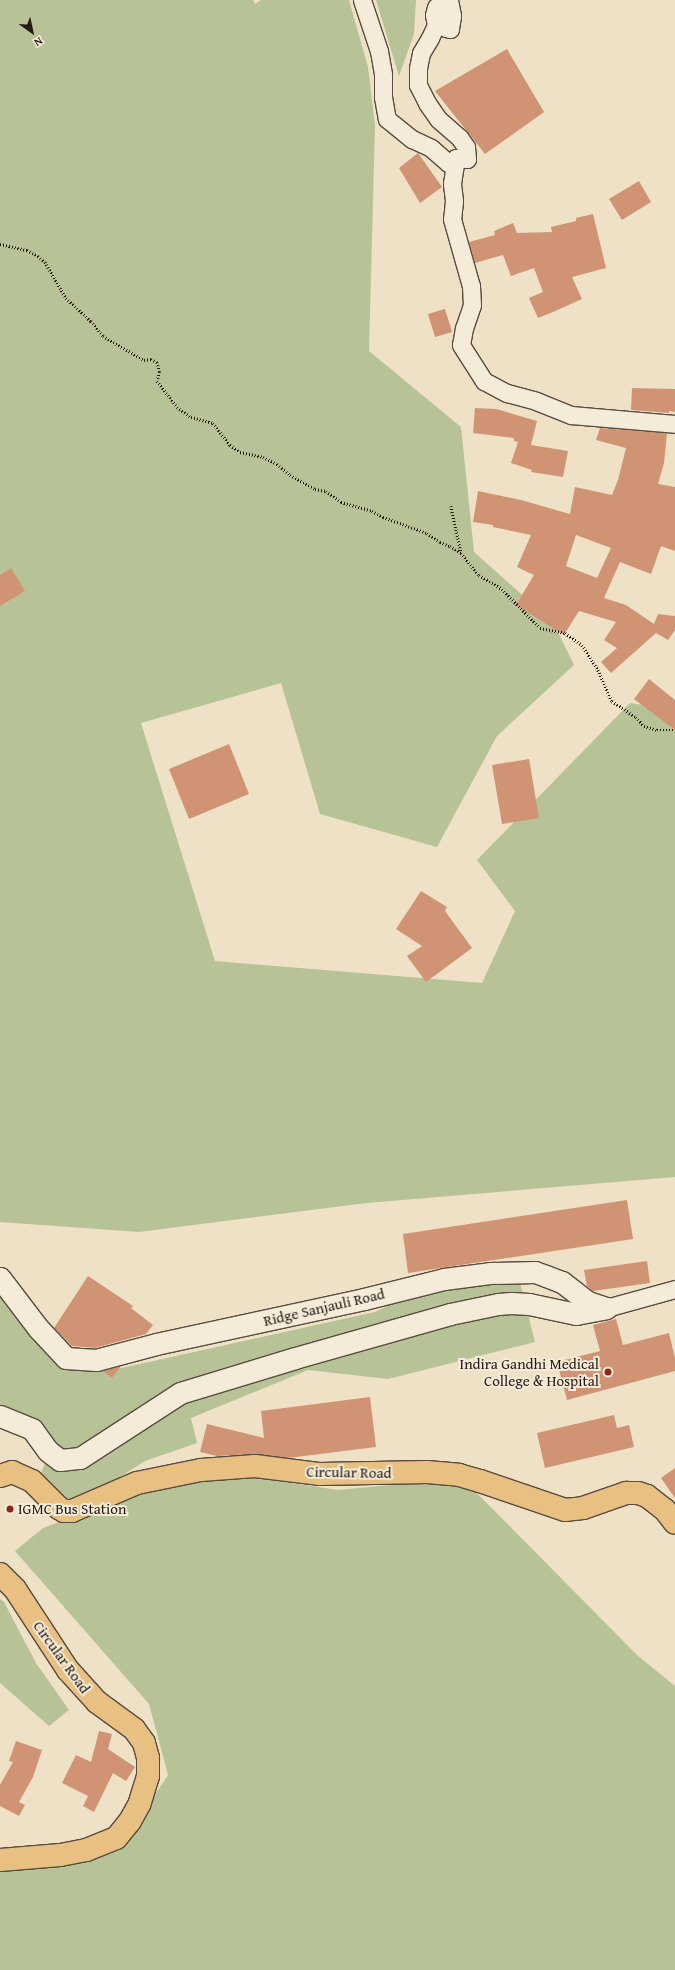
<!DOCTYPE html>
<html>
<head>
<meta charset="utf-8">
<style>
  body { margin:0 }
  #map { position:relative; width:675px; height:1970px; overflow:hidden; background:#eee1c5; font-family:"Gentium Book Plus",serif }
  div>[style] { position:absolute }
  .green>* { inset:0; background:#b7c396 }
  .building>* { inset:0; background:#d09475 }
  .path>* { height:2.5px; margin-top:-1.25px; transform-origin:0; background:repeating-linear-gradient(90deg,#261913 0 1px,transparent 0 3px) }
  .roads { filter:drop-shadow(1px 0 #584b40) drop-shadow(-1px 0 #584b40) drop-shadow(0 1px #584b40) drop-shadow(0 -1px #584b40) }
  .minor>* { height:17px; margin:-8.5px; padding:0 8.5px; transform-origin:8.5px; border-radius:8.5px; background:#f4ecd9 }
  .tertiary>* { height:21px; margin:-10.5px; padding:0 10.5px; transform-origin:10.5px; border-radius:10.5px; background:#f4ecd9 }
  .primary>* { height:22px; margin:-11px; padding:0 11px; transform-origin:11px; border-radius:11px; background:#e7c082 }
  .dots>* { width:11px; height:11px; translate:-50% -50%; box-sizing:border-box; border:2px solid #f4ecd9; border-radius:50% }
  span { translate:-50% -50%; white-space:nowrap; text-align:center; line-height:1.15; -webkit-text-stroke:4px #f4ecd9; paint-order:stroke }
  .street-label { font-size:15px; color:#261913 }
  .poi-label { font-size:15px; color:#261913 }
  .right { translate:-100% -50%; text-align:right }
  .left { translate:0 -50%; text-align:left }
  .north { position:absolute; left:12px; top:12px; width:40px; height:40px; -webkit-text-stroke:3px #f4ecd9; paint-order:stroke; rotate:147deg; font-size:11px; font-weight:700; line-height:16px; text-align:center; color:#261913 }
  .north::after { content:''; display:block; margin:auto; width:14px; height:18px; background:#261913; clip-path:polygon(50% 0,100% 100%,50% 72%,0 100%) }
</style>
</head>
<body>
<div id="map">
  <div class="green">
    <i style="clip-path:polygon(0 0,253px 0,255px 4px,261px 0,349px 0,368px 67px,375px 126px,369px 351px,461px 427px,474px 552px,553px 622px,574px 665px,497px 736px,437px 847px,320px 814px,281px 683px,141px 723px,215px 961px,482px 983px,515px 911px,477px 860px,630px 703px,675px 710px,675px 1177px,367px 1203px,139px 1232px,0 1222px)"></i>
    <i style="clip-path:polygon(376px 0,416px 0,414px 34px,399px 76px)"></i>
    <i style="clip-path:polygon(518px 1275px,535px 1342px,388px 1379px,308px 1370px,191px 1418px,197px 1443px,145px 1461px,82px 1501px,58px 1499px,41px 1473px,52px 1444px,0 1410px,0 1293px,60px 1366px,108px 1371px,375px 1312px,449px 1276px)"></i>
    <i style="clip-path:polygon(200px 1469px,338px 1490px,462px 1478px,638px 1656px,675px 1686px,675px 1970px,0 1970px,0 1867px,122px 1844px,168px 1775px,149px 1704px,15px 1551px,43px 1528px)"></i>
    <i style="clip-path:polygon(0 1599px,4px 1602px,36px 1663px,69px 1710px,49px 1726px,0 1683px)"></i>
  </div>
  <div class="building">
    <i style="clip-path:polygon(507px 49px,544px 112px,485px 154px,435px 91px)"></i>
    <i style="clip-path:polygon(418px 153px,442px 187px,420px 203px,399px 168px)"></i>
    <i style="clip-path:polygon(639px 181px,651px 202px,622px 220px,609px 199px)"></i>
    <i style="clip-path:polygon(593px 214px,606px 268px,572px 277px,582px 299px,553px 312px,538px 318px,529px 298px,543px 292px,534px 268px,511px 276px,503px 255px,475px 263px,469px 242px,495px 235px,494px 231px,513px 223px,517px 233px,552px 232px,551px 227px,576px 221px,576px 218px)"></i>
    <i style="clip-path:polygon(445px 309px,452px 332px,435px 337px,428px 314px)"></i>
    <i style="clip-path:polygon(632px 388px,675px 389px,675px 412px,669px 411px,669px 413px,631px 410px)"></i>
    <i style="clip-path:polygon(475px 408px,496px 409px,537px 421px,531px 445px,568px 451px,563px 477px,531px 472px,532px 470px,511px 463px,518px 442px,514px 441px,514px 438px,473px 433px)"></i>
    <i style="clip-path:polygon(evenodd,600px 428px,667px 433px,664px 463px,658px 484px,675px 487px,675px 551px,661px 546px,651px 574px,620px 562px,604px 598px,626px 605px,654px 624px,658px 614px,675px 616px,675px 630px,668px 640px,656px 633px,611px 673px,601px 662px,617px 648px,604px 640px,616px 622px,579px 611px,564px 635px,516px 605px,534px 575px,517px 567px,531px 535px,493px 527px,493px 525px,473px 522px,478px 491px,521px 500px,570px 514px,575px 487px,612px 495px,618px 480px,626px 448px,596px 440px,600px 428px,576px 535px,611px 548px,597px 578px,566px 566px,576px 535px)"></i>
    <i style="clip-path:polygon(11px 568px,25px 591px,0 606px,0 575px)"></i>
    <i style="clip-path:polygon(649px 679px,675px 700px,675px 730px,634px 699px)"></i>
    <i style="clip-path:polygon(229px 744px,249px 794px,189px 819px,169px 769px)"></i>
    <i style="clip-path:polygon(529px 759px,539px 818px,502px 824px,492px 765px)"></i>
    <i style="clip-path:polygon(421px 891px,447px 907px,445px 911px,472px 948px,426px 982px,407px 956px,422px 946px,396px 929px)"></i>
    <i style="clip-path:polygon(627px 1200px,633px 1239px,408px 1273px,403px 1234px)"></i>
    <i style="clip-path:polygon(647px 1261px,650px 1283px,593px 1291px,587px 1286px,584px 1270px)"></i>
    <i style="clip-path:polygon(88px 1276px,133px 1306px,131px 1308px,153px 1325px,146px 1334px,95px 1348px,72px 1346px,54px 1328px)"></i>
    <i style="clip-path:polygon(616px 1319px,623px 1345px,669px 1333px,675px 1358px,675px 1371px,567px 1400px,557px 1362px,600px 1351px,593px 1325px)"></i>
    <i style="clip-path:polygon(121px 1366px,112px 1378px,103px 1371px)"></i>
    <i style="clip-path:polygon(370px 1397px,376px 1447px,288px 1458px,254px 1454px,217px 1456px,200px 1452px,207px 1424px,264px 1438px,261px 1411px)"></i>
    <i style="clip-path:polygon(614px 1415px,617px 1428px,629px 1425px,634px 1447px,545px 1468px,537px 1433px)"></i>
    <i style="clip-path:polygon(675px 1468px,675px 1498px,661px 1478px)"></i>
    <i style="clip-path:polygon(99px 1731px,112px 1734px,108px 1749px,135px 1767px,126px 1781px,113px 1773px,94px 1812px,83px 1806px,88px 1796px,62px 1783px,76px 1755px,91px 1762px)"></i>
    <i style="clip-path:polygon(16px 1741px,42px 1750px,33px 1777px,19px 1802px,25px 1805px,19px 1816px,0 1806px,0 1785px,13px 1762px,9px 1761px)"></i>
  </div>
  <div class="path">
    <i style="left:0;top:244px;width:28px;rotate:13deg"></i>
    <i style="left:27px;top:250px;width:13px;rotate:29deg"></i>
    <i style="left:38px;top:256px;width:9px;rotate:41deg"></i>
    <i style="left:45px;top:262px;width:42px;rotate:59.7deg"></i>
    <i style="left:66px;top:298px;width:34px;rotate:43deg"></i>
    <i style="left:91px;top:321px;width:19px;rotate:51deg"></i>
    <i style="left:103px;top:336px;width:48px;rotate:30.3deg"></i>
    <i style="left:144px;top:360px;width:7px;rotate:-8deg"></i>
    <i style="left:151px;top:359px;width:7px;rotate:27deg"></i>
    <i style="left:157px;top:362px;width:10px;rotate:73deg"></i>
    <i style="left:160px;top:372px;width:9px;rotate:108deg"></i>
    <i style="left:157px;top:381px;width:33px;rotate:52deg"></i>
    <i style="left:177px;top:407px;width:17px;rotate:36deg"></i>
    <i style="left:191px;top:417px;width:23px;rotate:15deg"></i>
    <i style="left:213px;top:423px;width:28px;rotate:52deg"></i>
    <i style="left:230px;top:445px;width:12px;rotate:35deg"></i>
    <i style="left:240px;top:452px;width:24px;rotate:12deg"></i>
    <i style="left:263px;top:457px;width:16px;rotate:27deg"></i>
    <i style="left:277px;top:464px;width:17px;rotate:40deg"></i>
    <i style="left:290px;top:475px;width:29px;rotate:29deg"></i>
    <i style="left:315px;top:489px;width:11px;rotate:10deg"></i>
    <i style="left:326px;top:491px;width:19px;rotate:36deg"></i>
    <i style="left:341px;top:502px;width:32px;rotate:16deg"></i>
    <i style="left:372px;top:511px;width:13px;rotate:29deg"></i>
    <i style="left:383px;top:517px;width:47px;rotate:20deg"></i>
    <i style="left:427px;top:533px;width:16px;rotate:35deg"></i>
    <i style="left:440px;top:542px;width:11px;rotate:22deg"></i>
    <i style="left:450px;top:546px;width:13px;rotate:32deg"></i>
    <i style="left:461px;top:553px;width:28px;rotate:51deg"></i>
    <i style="left:479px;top:575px;width:27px;rotate:31deg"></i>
    <i style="left:502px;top:589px;width:54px;rotate:45.7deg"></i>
    <i style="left:540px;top:628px;width:25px;rotate:11deg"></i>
    <i style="left:565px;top:633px;width:21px;rotate:35deg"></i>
    <i style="left:582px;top:645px;width:30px;rotate:57deg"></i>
    <i style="left:598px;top:670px;width:34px;rotate:66deg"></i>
    <i style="left:612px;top:701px;width:29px;rotate:34deg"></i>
    <i style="left:636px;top:717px;width:12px;rotate:48deg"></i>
    <i style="left:644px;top:726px;width:14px;rotate:17deg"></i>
    <i style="left:657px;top:730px;width:18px"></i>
    <i style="left:451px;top:506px;width:47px;rotate:77.7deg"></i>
  </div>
  <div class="roads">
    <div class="minor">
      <i style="left:362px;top:0;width:54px;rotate:71.6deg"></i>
      <i style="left:379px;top:51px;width:23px;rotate:80deg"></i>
      <i style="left:383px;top:74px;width:23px;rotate:90deg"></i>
      <i style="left:383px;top:97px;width:22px;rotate:80deg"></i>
      <i style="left:387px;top:119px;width:32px;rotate:39deg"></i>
      <i style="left:412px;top:139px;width:21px;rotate:25deg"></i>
      <i style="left:431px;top:148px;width:23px;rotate:41deg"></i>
      <i style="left:448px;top:163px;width:4px;rotate:14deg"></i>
      <i style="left:452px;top:164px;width:7px;rotate:-56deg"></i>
      <i style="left:449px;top:0;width:16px;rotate:79deg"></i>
      <i style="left:452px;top:16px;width:13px;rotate:99deg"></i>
      <i style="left:450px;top:29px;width:4px;rotate:-166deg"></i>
      <i style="left:446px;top:28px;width:9px;rotate:-103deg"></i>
      <i style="left:444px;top:19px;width:14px;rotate:-90deg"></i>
      <i style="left:444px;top:5px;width:4px;rotate:-146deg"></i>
      <i style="left:441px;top:3px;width:6px;rotate:141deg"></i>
      <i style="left:436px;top:7px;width:8px;rotate:104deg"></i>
      <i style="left:434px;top:15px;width:10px;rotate:79deg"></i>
      <i style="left:436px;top:25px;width:14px;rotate:115deg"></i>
      <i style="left:430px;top:38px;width:17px;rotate:121deg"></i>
      <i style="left:421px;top:53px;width:15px;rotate:101deg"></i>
      <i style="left:418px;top:68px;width:17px;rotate:90deg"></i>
      <i style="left:418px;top:85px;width:20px;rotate:63deg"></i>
      <i style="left:427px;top:103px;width:19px;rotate:55deg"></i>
      <i style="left:438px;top:119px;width:28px;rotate:41deg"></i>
      <i style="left:459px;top:137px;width:12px;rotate:55deg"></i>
      <i style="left:466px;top:147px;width:12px;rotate:85deg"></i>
      <i style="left:467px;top:159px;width:11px;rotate:-175deg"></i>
      <i style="left:456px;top:158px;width:26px;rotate:99deg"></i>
      <i style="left:452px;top:184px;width:17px;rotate:83deg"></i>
      <i style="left:454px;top:201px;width:18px;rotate:96deg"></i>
      <i style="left:452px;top:219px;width:70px;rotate:74.2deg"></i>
      <i style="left:471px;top:286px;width:19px;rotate:87deg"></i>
      <i style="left:472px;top:305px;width:24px;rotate:109deg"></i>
      <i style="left:464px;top:328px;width:17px;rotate:100deg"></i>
      <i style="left:461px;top:345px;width:43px;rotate:57.4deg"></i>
      <i style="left:484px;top:381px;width:26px;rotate:28deg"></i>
      <i style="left:507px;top:393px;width:30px;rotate:15deg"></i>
      <i style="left:536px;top:401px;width:38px;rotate:22deg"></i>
      <i style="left:571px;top:415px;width:104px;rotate:4.9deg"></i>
      <i style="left:606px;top:1308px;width:72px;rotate:-15.4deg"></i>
    </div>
    <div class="tertiary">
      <i style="left:0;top:1278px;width:63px;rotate:52.8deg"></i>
      <i style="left:38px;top:1328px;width:41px;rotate:47deg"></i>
      <i style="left:66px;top:1358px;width:30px;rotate:4deg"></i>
      <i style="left:96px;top:1360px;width:62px;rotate:-14.9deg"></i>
      <i style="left:156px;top:1344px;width:213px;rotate:-12.2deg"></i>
      <i style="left:364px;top:1299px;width:82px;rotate:-14deg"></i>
      <i style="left:444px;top:1279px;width:46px;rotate:-7.4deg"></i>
      <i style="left:490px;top:1273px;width:45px;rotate:-1.3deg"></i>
      <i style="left:535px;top:1272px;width:12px;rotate:20deg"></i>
      <i style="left:546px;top:1276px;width:17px;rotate:21deg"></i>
      <i style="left:562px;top:1282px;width:33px;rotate:38deg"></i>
      <i style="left:588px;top:1302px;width:19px;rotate:18deg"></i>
      <i style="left:0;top:1416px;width:35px;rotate:22deg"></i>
      <i style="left:32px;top:1429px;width:27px;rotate:54deg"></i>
      <i style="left:48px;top:1451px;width:15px;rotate:37deg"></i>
      <i style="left:60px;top:1460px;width:20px;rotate:-6deg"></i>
      <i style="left:80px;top:1458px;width:119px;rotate:-33deg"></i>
      <i style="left:180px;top:1393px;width:120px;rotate:-16.9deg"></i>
      <i style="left:295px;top:1358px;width:161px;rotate:-15.8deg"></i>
      <i style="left:450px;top:1314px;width:49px;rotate:-11.8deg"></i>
      <i style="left:498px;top:1304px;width:13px;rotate:-4deg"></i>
      <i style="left:511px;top:1303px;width:18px;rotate:3deg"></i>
      <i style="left:529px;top:1304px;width:48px;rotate:12deg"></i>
      <i style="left:576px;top:1314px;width:31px;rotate:-11deg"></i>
    </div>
    <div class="primary">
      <i style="left:0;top:1476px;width:13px;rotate:-18deg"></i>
      <i style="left:12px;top:1472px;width:22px;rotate:24deg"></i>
      <i style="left:32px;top:1481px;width:38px;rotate:45deg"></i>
      <i style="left:59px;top:1508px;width:6px;rotate:31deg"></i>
      <i style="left:64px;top:1511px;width:8px"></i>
      <i style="left:72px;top:1511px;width:71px;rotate:-23.3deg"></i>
      <i style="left:137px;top:1483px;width:65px;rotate:-11.5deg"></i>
      <i style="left:201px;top:1470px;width:54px;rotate:-4.2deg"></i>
      <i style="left:255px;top:1466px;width:64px;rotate:7.1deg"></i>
      <i style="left:319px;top:1474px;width:108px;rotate:-1.1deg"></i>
      <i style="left:427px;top:1472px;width:32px;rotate:5deg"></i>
      <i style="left:459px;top:1475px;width:22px;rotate:16deg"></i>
      <i style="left:480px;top:1481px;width:90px;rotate:18.8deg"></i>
      <i style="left:565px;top:1510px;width:18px;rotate:-6deg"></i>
      <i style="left:583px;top:1508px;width:46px;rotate:-19.2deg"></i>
      <i style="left:626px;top:1493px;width:12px"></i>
      <i style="left:638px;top:1493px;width:9px;rotate:18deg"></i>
      <i style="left:647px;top:1496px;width:23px;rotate:38deg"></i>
      <i style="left:665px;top:1510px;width:16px;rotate:52deg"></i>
      <i style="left:0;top:1574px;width:21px;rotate:45deg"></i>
      <i style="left:15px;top:1589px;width:97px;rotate:56.8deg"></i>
      <i style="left:68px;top:1670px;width:43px;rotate:47.8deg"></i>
      <i style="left:97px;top:1702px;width:46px;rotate:36.1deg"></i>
      <i style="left:134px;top:1729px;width:17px;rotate:54deg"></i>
      <i style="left:144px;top:1743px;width:16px;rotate:75deg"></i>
      <i style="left:148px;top:1758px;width:18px;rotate:90deg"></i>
      <i style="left:148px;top:1776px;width:28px;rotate:107deg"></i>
      <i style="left:140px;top:1803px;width:21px;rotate:119deg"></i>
      <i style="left:130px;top:1821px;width:22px;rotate:129deg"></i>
      <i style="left:116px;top:1838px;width:32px;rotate:158deg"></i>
      <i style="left:86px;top:1850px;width:26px;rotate:169deg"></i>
      <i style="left:60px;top:1855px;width:60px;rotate:175.2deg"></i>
    </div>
  </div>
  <div class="dots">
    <i style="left:608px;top:1372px;background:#8f2418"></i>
    <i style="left:10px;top:1509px;background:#8f2418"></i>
  </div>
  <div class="street-label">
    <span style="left:324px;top:1307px;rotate:-13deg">Ridge Sanjauli Road</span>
    <span style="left:349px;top:1472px;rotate:1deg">Circular Road</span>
    <span style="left:62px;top:1657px;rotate:54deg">Circular Road</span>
  </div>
  <div class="poi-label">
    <span class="right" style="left:599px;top:1372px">Indira Gandhi Medical<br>College &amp; Hospital</span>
    <span class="left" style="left:18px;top:1509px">IGMC Bus Station</span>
  </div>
  <div class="north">N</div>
</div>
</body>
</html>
